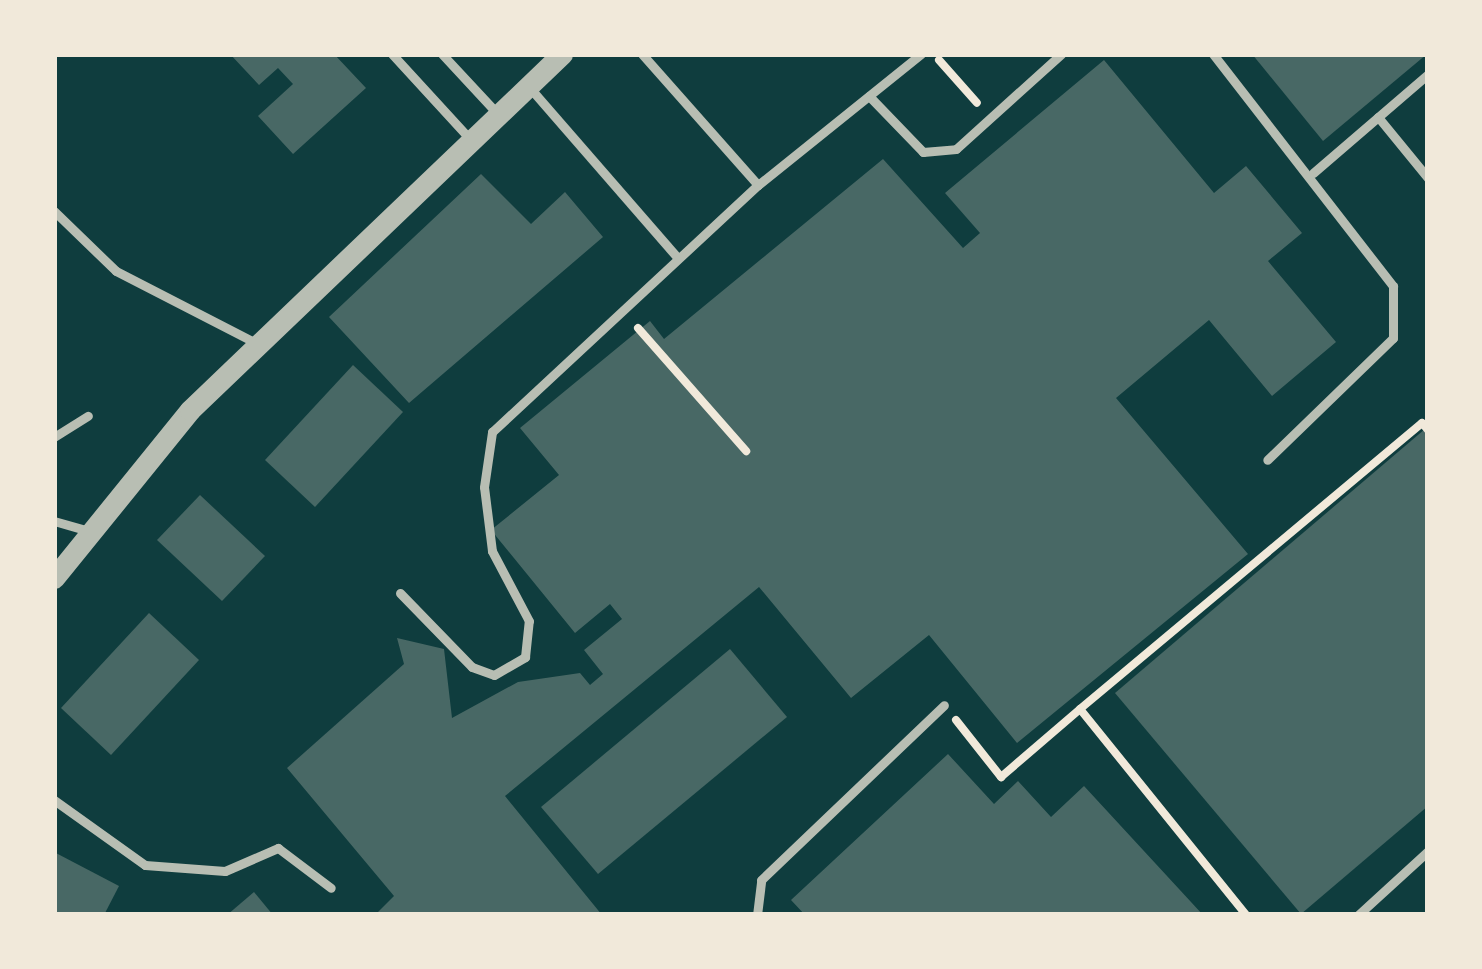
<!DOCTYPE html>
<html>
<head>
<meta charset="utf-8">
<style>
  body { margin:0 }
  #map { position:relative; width:1482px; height:969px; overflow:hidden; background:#0f3d3e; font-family:"Asap Condensed",sans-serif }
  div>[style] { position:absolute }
  .building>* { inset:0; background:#486865 }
  .path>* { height:8px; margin:-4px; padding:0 4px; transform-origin:4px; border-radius:4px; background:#f1e9da }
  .service>* { height:9px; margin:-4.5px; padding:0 4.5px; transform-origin:4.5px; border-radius:4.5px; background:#b8beb3 }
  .tertiary>* { height:21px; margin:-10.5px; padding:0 10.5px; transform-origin:10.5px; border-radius:10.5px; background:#b8beb3 }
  span { translate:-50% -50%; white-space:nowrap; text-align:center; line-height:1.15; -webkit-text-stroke:9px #f1e9da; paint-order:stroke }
  .frame { position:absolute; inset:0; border:57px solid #f1e9da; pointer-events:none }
</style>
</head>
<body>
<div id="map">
  <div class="building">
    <i style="clip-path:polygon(230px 54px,334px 54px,366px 88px,293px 154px,258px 116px,293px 84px,278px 68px,259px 85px)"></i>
    <i style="clip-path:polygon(1252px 54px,1427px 54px,1323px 141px)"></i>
    <i style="clip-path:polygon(1104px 60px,1214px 193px,1246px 166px,1302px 233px,1268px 261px,1336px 342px,1272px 396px,1209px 320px,1116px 398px,1248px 554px,1017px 743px,929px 635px,851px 698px,759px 587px,505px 796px,602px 915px,375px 915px,394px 896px,287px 768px,404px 664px,397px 638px,444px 649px,452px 718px,518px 682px,580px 673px,590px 685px,603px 674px,584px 650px,622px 619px,610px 604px,575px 633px,491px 530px,559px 475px,520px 428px,650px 321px,664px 339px,883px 159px,963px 248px,980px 233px,945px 193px)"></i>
    <i style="clip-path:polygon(481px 174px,531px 224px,565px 192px,603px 237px,409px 403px,329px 317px)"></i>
    <i style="clip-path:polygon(353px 365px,403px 412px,315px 507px,265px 460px)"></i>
    <i style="clip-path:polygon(1425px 429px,1428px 806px,1301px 914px,1115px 693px)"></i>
    <i style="clip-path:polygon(200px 495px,265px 556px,222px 601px,157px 540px)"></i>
    <i style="clip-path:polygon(149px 613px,199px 660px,111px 755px,61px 708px)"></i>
    <i style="clip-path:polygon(730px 649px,787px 717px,598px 874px,541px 807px)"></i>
    <i style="clip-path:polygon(948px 754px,994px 804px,1018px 781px,1051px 817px,1084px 786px,1203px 915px,805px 915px,791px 900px)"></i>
    <i style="clip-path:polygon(54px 852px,119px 886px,104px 915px,54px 915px)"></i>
    <i style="clip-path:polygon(254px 892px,273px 915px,227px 915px)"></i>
  </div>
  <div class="path">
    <i style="left:939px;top:60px;width:57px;rotate:48.5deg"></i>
    <i style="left:638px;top:328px;width:164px;rotate:48.7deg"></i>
    <i style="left:1080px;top:709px;width:446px;rotate:-39.9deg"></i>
    <i style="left:1422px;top:423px;width:9px;rotate:49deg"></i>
    <i style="left:956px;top:720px;width:73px;rotate:51.7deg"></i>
    <i style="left:1001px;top:777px;width:104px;rotate:-40.7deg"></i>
    <i style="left:1080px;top:709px;width:265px;rotate:51.1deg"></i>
  </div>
  <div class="service">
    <i style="left:392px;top:54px;width:113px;rotate:47.5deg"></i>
    <i style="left:442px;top:54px;width:78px;rotate:47.1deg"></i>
    <i style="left:642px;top:54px;width:175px;rotate:48.5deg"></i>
    <i style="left:1213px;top:54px;width:294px;rotate:52.2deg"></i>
    <i style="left:1393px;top:286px;width:52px;rotate:90deg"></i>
    <i style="left:1393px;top:338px;width:175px;rotate:135.9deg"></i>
    <i style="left:530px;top:88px;width:225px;rotate:49deg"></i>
    <i style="left:869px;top:96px;width:78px;rotate:46deg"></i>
    <i style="left:923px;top:152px;width:33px;rotate:-5deg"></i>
    <i style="left:956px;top:149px;width:142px;rotate:-42.1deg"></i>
    <i style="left:1378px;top:117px;width:79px;rotate:50.7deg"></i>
    <i style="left:1313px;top:173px;width:152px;rotate:-40.7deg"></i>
    <i style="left:54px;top:211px;width:86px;rotate:44.1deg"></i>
    <i style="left:116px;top:271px;width:157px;rotate:27.2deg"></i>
    <i style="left:54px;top:437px;width:40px;rotate:-32deg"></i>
    <i style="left:54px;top:521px;width:35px;rotate:16deg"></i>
    <i style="left:400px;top:593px;width:103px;rotate:45.8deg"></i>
    <i style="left:472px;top:667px;width:23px;rotate:20deg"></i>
    <i style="left:494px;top:675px;width:36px;rotate:-30deg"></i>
    <i style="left:525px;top:657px;width:36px;rotate:-84deg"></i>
    <i style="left:529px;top:621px;width:79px;rotate:-117.9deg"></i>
    <i style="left:492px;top:551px;width:64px;rotate:-97.1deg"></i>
    <i style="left:484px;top:487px;width:56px;rotate:-81.7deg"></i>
    <i style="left:492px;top:432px;width:363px;rotate:-42.9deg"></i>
    <i style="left:758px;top:185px;width:209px;rotate:-38.8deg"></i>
    <i style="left:54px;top:800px;width:112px;rotate:35.5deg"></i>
    <i style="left:145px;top:865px;width:80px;rotate:4.3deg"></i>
    <i style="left:225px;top:871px;width:58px;rotate:-23.5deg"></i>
    <i style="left:278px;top:848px;width:66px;rotate:37deg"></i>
    <i style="left:757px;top:915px;width:35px;rotate:-83deg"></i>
    <i style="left:761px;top:880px;width:253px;rotate:-43.7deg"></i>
    <i style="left:1358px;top:915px;width:95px;rotate:-42.4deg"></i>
  </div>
  <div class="tertiary">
    <i style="left:54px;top:578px;width:216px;rotate:-51deg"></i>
    <i style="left:190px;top:410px;width:515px;rotate:-43.74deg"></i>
  </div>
  <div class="frame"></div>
</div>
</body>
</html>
